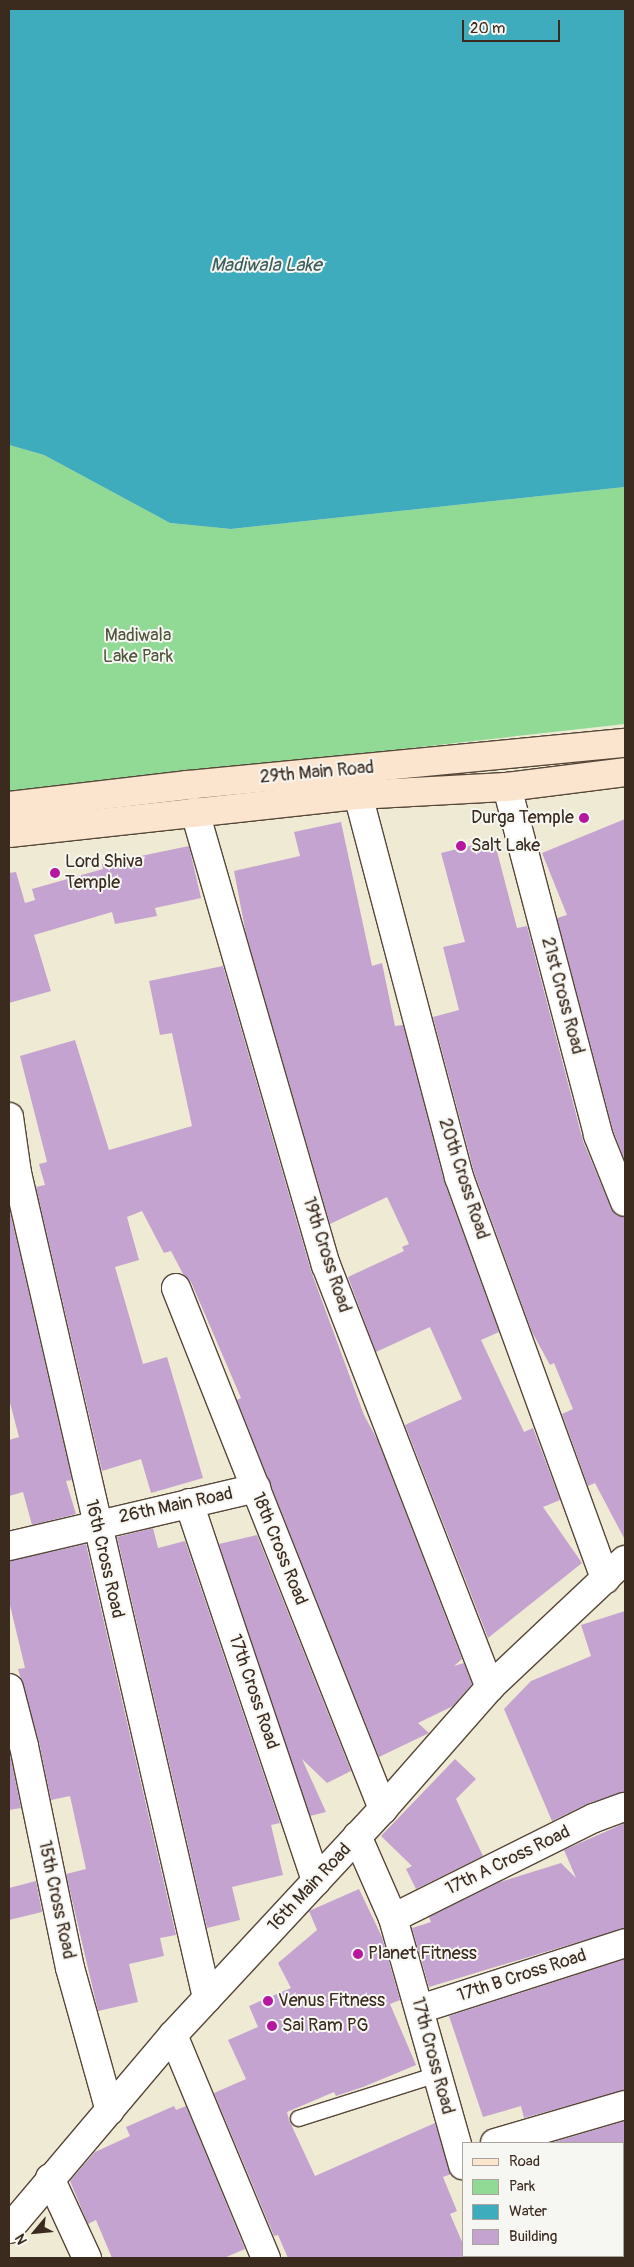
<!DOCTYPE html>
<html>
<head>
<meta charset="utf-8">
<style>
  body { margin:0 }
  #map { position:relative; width:634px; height:2267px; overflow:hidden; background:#eeead3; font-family:Pangolin,sans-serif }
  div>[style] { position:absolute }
  .green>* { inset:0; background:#91da95 }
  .water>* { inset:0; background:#3eacbc }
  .building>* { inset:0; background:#c5a3d0 }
  .roads { filter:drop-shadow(1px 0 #564739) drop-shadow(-1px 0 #564739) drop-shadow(0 1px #564739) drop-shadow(0 -1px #564739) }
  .service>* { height:15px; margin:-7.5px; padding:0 7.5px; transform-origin:7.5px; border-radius:7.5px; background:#fff }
  .minor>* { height:28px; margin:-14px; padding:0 14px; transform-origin:14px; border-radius:14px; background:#fff }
  .tertiary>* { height:28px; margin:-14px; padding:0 14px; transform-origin:14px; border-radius:14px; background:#fff }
  .secondary>* { height:28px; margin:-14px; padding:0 14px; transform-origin:14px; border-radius:14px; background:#fce5cf }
  .dots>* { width:14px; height:14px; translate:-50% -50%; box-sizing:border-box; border:2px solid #f6f6f2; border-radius:50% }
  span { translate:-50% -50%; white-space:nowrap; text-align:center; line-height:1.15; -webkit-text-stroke:4px #f6f6f2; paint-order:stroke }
  .park-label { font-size:18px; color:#50563c }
  .street-label { font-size:18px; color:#3b2a1e }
  .poi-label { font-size:18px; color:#3b2a1e }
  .right { translate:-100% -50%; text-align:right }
  .left { translate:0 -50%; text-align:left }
  .water-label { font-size:19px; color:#3c5e5d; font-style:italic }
  .frame { position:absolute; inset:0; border:10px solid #3b2a1e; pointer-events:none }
  .legend { position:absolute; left:462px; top:2142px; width:162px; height:115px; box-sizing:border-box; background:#f6f6f2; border:1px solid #aba49d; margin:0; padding:6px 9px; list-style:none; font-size:15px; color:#3b2a1e }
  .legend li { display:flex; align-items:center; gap:10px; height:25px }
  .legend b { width:25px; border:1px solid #aba49d }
  .north { position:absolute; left:10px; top:2207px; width:50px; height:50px; -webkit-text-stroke:4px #f6f6f2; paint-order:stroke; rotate:242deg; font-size:14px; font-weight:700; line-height:20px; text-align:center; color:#3b2a1e }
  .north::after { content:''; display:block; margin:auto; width:18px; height:22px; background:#3b2a1e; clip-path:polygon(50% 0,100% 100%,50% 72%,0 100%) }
  .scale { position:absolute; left:462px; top:20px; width:98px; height:22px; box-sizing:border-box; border:2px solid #3b2a1e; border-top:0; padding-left:6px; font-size:15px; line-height:18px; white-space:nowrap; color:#3b2a1e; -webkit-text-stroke:4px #f6f6f2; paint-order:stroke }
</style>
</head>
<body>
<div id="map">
  <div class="green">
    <i style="clip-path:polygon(9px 445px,44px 455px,170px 523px,231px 529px,625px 487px,625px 724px,9px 793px)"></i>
  </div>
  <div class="water">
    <i style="clip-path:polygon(9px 9px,625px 9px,625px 487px,231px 529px,170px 523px,44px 455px,9px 445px)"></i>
  </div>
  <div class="building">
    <i style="clip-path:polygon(625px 819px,625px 1161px,613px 1130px,557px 918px,567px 915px,542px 853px)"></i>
    <i style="clip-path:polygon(341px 822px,372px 966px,382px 963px,395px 1026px,403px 1025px,444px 1181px,499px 1332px,481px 1340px,524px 1432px,533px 1428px,560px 1500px,543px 1507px,582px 1563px,488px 1638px,405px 1425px,462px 1399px,430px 1327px,376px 1352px,348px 1277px,404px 1251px,402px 1247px,409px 1244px,387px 1197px,330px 1224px,246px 934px,234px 871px,300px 856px,294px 832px)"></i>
    <i style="clip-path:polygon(494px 840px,517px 928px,527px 926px,583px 1141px,611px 1208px,616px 1215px,625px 1217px,625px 1540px,595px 1483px,588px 1486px,562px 1414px,573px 1409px,554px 1363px,550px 1365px,532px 1332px,474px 1172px,433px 1017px,459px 1010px,443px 947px,465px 942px,441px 853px)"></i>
    <i style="clip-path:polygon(189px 846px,201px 898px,155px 908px,157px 916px,115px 924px,112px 912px,34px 935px,51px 991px,9px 1003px,9px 873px,16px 872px,25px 903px,35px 900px,32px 889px,103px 869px,102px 864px)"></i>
    <i style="clip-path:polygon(223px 966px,311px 1271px,364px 1415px,377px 1439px,462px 1659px,454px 1666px,464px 1663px,472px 1684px,453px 1706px,418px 1723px,429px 1733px,379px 1757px,237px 1400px,241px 1398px,191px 1282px,183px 1274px,171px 1251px,164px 1253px,142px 1211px,127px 1217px,139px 1260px,115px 1267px,143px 1364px,167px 1357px,203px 1478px,151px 1493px,141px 1459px,102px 1471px,36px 1187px,45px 1185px,39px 1164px,47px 1162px,20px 1056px,75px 1040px,109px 1150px,192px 1126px,172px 1033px,160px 1035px,149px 981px)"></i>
    <i style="clip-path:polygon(9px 1207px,72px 1480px,66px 1481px,76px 1514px,32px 1525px,23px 1492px,9px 1496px,9px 1440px,19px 1437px,9px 1399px)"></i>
    <i style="clip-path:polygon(153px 1528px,158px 1548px,185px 1541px,280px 1823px,271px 1825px,283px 1875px,232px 1887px,240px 1920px,207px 1928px,117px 1537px)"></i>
    <i style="clip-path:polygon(257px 1535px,351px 1771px,327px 1783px,302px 1759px,326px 1812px,310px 1816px,219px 1544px)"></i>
    <i style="clip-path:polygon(86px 1544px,176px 1935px,160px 1938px,164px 1956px,129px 1964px,138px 2002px,98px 2011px,66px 1874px,86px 1869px,70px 1796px,51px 1800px,39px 1742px,18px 1669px,25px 1668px,9px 1601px,9px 1561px)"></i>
    <i style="clip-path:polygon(625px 1611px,625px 1792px,589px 1803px,552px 1821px,504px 1709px,531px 1681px,591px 1656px,581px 1625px)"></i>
    <i style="clip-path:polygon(9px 1749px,21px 1808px,9px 1810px)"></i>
    <i style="clip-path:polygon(455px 1759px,476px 1779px,456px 1799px,483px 1856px,416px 1889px,406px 1869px,412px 1866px,381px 1836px)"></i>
    <i style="clip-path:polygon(625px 1823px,625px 1928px,429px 1987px,412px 1928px,431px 1922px,429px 1917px,500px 1882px,561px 1863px,576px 1878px,564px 1850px)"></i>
    <i style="clip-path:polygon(36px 1881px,42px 1912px,9px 1920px,9px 1888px)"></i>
    <i style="clip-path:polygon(359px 1889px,382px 1937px,400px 2000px,390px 2004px,416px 2065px,363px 2087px,336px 2096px,334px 2092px,287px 2112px,289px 2120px,315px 2176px,435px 2123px,451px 2174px,443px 2177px,457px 2211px,450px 2214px,463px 2244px,463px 2256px,469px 2258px,288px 2258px,278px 2235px,274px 2236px,214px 2093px,246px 2079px,228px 2040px,258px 2027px,249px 2006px,291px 1988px,278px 1963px,317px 1930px,309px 1911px)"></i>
    <i style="clip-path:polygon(625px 1959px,625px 2090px,524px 2118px,521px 2106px,483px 2117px,449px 2016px)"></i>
    <i style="clip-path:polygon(174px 2106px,176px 2110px,186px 2106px,245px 2249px,224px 2258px,112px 2258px,96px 2220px,88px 2224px,70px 2181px,95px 2152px,130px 2136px,126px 2127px)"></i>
    <i style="clip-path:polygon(625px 2121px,625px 2143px,550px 2143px)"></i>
  </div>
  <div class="roads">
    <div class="service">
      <i style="left:298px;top:2118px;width:146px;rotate:-17.6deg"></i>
    </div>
    <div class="minor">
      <i style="left:352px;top:772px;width:419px;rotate:75.2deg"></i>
      <i style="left:459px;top:1177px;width:428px;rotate:70deg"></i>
      <i style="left:507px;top:787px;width:360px;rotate:75.3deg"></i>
      <i style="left:598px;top:1135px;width:72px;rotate:68.1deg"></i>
      <i style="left:195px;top:812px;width:472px;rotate:73.9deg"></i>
      <i style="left:326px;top:1265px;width:453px;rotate:68.8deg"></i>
      <i style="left:9px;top:1117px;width:57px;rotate:81.9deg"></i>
      <i style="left:17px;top:1173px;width:847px;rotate:77.03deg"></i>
      <i style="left:176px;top:1288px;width:561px;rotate:68.33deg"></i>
      <i style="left:189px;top:1503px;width:399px;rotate:71.4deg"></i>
      <i style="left:9px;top:1546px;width:254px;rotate:-13.2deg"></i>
      <i style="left:9px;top:1688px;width:60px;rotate:75.5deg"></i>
      <i style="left:24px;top:1746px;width:227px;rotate:78.3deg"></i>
      <i style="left:70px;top:1968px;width:148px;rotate:74.4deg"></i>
      <i style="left:357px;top:1836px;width:90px;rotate:66.3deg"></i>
      <i style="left:393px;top:1918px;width:257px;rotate:74.2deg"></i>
      <i style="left:393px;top:1918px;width:225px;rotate:-26.5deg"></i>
      <i style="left:594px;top:1818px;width:33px;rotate:-20deg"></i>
      <i style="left:420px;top:2009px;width:215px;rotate:-17.8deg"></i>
      <i style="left:173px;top:2035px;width:242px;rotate:67.4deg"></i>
      <i style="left:495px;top:2143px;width:135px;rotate:-16.3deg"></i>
      <i style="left:50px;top:2178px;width:88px;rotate:65.2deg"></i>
      <i style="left:491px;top:2256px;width:2px;rotate:63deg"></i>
    </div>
    <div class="tertiary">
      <i style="left:9px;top:2229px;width:254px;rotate:-49.8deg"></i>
      <i style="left:173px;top:2035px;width:309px;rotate:-47.1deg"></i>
      <i style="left:383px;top:1809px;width:162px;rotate:-48.7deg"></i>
      <i style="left:490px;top:1687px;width:185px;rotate:-43.3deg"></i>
    </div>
    <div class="secondary">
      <i style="left:9px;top:806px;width:179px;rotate:-6.7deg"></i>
      <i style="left:187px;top:785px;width:440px;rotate:-5.5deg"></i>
      <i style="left:9px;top:833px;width:350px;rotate:-6.2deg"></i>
      <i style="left:357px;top:795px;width:150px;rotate:-3.1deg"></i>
      <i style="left:507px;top:787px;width:119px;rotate:-7.2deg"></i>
    </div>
  </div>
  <div class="dots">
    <i style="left:584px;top:818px;background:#b5179e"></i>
    <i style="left:461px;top:846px;background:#b5179e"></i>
    <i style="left:55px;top:873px;background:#b5179e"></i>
    <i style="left:358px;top:1954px;background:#b5179e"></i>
    <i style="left:268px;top:2001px;background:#b5179e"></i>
    <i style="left:272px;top:2026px;background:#b5179e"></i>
  </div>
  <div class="park-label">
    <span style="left:138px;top:647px">Madiwala<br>Lake Park</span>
  </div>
  <div class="street-label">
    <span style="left:317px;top:773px;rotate:-5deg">29th Main Road</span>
    <span style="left:562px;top:996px;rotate:75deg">21st Cross Road</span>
    <span style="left:463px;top:1179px;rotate:72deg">20th Cross Road</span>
    <span style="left:326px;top:1255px;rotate:72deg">19th Cross Road</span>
    <span style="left:176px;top:1506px;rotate:-12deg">26th Main Road</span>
    <span style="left:279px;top:1549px;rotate:68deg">18th Cross Road</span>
    <span style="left:104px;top:1559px;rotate:77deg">16th Cross Road</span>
    <span style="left:253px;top:1692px;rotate:71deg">17th Cross Road</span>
    <span style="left:508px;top:1861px;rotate:-26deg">17th A Cross Road</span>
    <span style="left:310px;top:1888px;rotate:-47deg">16th Main Road</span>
    <span style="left:56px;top:1900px;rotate:78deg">15th Cross Road</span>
    <span style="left:522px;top:1976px;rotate:-18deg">17th B Cross Road</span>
    <span style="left:432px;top:2056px;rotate:75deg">17th Cross Road</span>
  </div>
  <div class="poi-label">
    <span class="right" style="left:574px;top:818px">Durga Temple</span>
    <span class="left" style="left:471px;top:846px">Salt Lake</span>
    <span class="left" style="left:65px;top:873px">Lord Shiva<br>Temple</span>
    <span class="left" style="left:368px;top:1954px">Planet Fitness</span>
    <span class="left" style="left:278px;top:2001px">Venus Fitness</span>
    <span class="left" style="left:282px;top:2026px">Sai Ram PG</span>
  </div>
  <div class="water-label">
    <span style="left:266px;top:266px">Madiwala Lake</span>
  </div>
  <div class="frame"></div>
  <ul class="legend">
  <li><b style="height:6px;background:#fce5cf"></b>Road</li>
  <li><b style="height:14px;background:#91da95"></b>Park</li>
  <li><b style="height:14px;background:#3eacbc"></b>Water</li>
  <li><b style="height:14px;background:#c5a3d0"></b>Building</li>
  </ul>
  <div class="north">N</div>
  <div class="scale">20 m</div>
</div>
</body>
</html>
